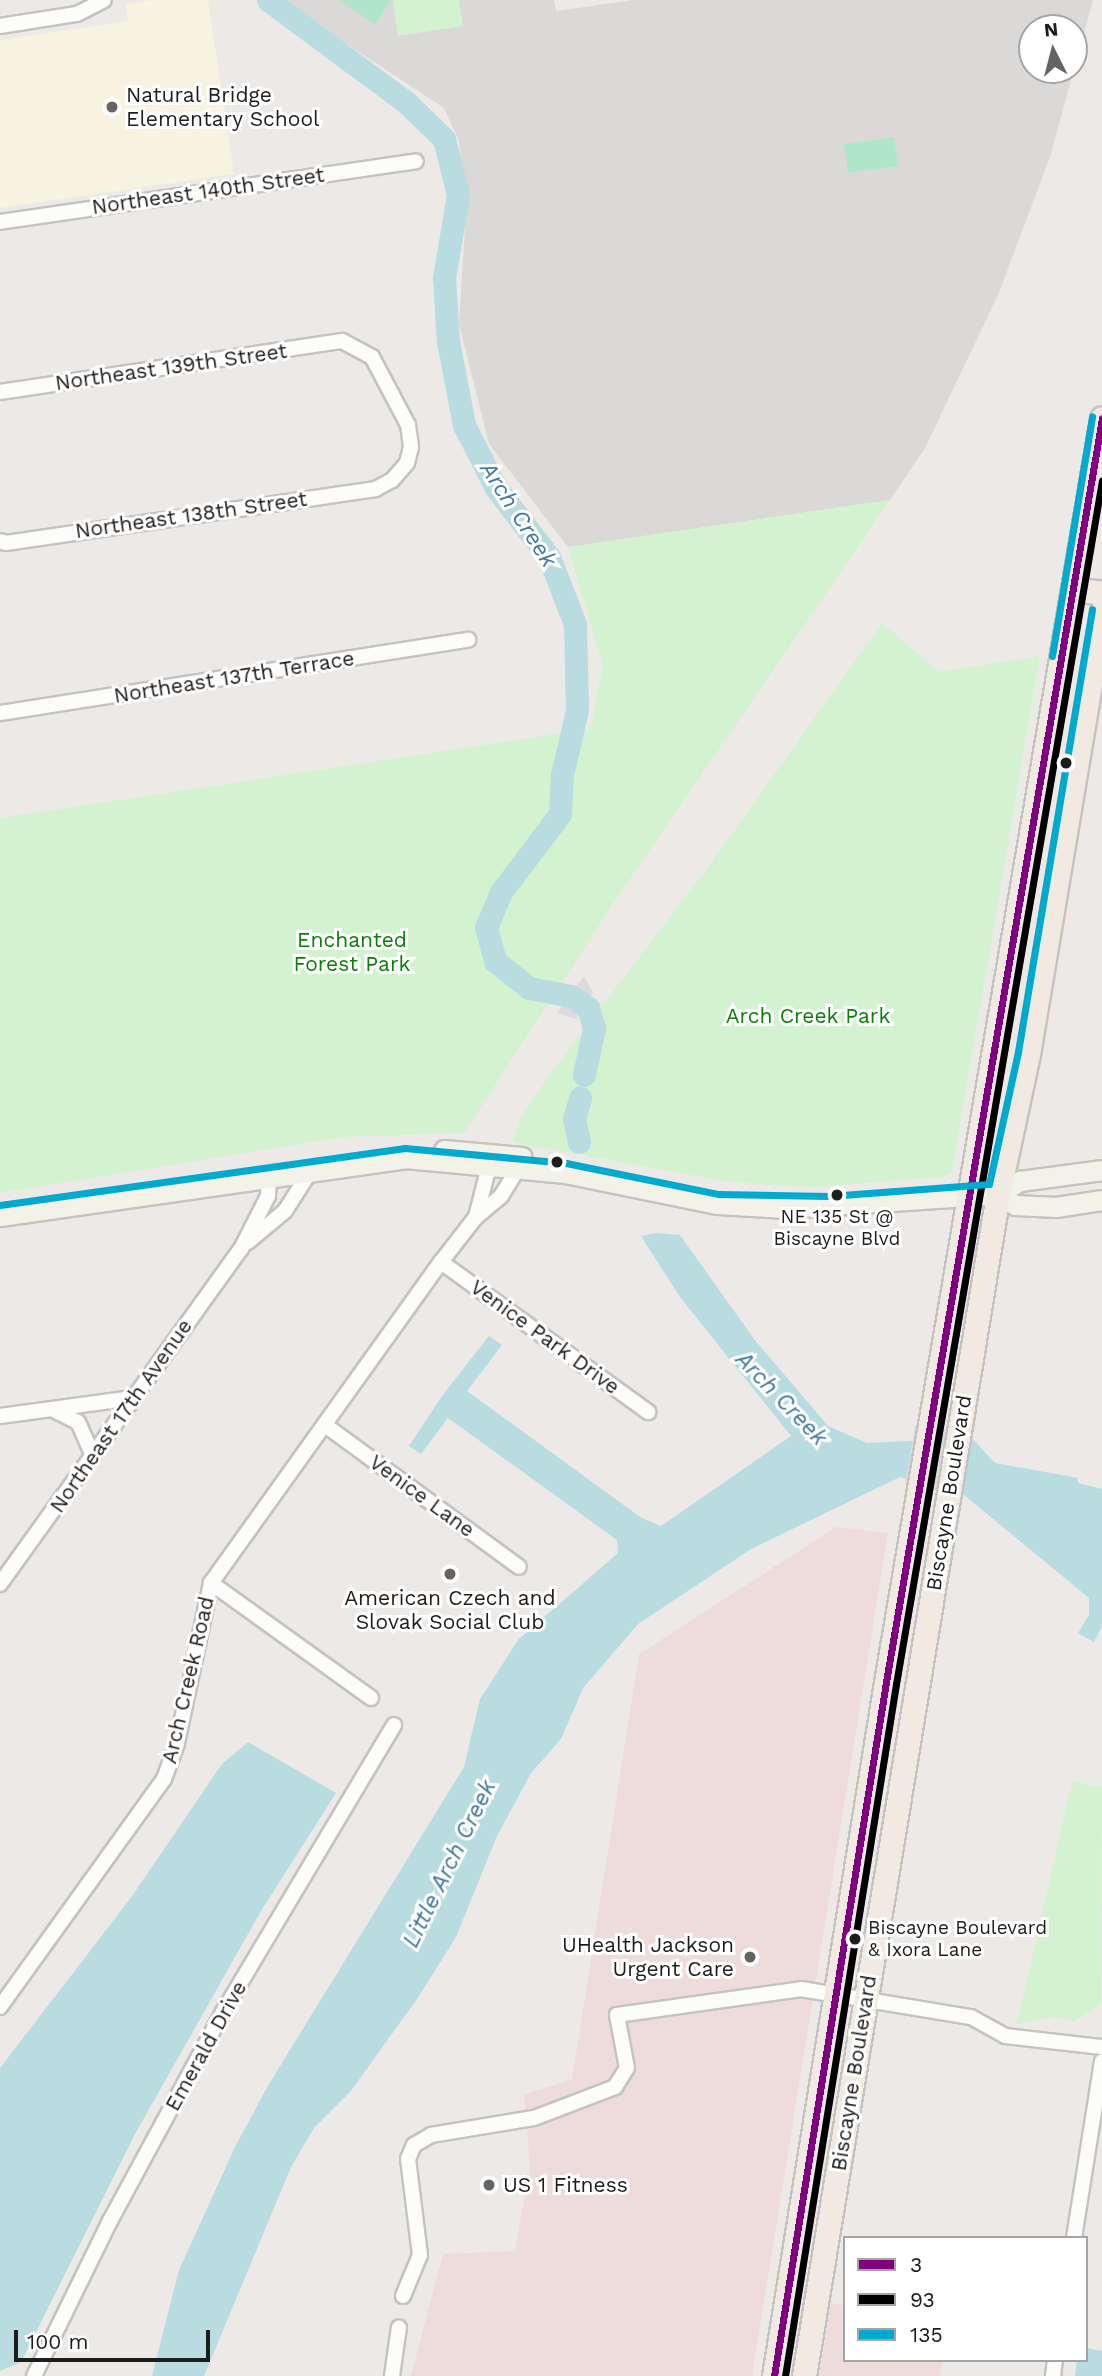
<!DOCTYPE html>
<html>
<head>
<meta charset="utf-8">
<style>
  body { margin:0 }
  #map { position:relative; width:1102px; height:2376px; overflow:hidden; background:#ece9e6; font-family:"Work Sans",sans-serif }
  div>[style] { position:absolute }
  .residential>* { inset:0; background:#dbd9d7 }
  .commercial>* { inset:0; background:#eedcdc }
  .education>* { inset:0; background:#f6f3e0 }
  .park>* { inset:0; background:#d3f3d0 }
  .pitch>* { inset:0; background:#b0e5c9 }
  .water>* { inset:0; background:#b8dce0 }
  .pier>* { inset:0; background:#dcdbda }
  .river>* { height:23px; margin:-11.5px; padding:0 11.5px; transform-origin:11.5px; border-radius:11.5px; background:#b8dce0 }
  .roads { filter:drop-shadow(2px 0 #c4c3c2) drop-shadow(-2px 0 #c4c3c2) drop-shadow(0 2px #c4c3c2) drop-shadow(0 -2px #c4c3c2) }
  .street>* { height:14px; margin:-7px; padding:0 7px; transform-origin:7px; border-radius:7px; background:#fcfcfb }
  .secondary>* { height:19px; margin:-9.5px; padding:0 9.5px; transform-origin:9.5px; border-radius:9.5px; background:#f3f2e9 }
  .primary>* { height:23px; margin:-11.5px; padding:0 11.5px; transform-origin:11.5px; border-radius:11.5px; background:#f1eae3 }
  .bus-1>* { height:7px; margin:-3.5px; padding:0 3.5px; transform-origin:3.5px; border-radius:3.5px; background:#800080 }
  .bus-2>* { height:7px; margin:-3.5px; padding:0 3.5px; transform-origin:3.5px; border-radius:3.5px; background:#000 }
  .bus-3>* { height:7px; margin:-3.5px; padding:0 3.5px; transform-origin:3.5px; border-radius:3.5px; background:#00a9ce }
  .dots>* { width:19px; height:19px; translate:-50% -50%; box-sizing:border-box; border:4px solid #fff; border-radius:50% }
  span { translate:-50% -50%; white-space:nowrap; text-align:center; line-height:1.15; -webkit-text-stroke:6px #fff; paint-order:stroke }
  .bus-label { font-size:19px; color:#1d1d1d }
  .left { translate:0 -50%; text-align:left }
  .poi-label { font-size:21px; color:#1d1d1d }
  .right { translate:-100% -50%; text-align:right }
  .street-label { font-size:21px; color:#1d1d1d }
  .park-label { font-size:21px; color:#0a7e08 }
  .water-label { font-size:23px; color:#42799f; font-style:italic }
  .legend { position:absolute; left:843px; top:2236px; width:245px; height:126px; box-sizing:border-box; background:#fff; border:2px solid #a5a5a5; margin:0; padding:9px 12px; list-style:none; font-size:21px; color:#1d1d1d }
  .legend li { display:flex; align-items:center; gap:14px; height:35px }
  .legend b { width:35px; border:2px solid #a5a5a5 }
  .north { position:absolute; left:1018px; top:14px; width:70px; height:70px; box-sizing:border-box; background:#fff; border:2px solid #a5a5a5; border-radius:50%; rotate:354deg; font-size:19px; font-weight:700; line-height:28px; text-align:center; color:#1d1d1d }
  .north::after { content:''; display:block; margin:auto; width:24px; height:32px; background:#656463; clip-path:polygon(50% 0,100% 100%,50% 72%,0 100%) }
  .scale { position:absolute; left:14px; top:2330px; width:196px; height:32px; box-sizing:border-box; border:4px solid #1d1d1d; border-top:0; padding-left:9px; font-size:21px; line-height:24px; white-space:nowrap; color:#1d1d1d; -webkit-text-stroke:5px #fff; paint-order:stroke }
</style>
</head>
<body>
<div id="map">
  <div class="residential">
    <i style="clip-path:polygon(evenodd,280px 0,554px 0,556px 11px,634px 0,1093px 0,1050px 157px,998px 295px,925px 448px,890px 500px,568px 547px,489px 444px,459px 324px,466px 210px,459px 141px,444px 108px,280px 0,1032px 28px,1074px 28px,1074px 70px,1032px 70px,1032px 28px)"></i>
  </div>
  <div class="commercial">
    <i style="clip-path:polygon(836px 1527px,888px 1533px,752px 2376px,411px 2376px,443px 2254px,515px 2251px,530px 2167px,524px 2094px,572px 2080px,639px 1654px)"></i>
    <i style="clip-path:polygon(831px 2303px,845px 2305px,845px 2360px,943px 2360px,940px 2376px,819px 2376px)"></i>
  </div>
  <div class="education">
    <i style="clip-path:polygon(155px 0,208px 0,234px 174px,0 208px,0 40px,128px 21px,126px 4px)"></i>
  </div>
  <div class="park">
    <i style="clip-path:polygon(393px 0,459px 0,463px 26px,398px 36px)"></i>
    <i style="clip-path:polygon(890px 500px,612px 905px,464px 1133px,343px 1137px,0 1193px,0 818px,590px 729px,603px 666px,568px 547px)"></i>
    <i style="clip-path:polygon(882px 623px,939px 672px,1040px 656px,952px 1172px,942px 1177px,813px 1187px,729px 1182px,512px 1142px,520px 1119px,554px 1069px,712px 862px)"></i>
    <i style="clip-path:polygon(1072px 1781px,1102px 1787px,1101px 2005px,1074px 2021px,1053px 2017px,1017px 2024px)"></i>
  </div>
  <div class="pitch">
    <i style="clip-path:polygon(339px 0,389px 0,390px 2px,375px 25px)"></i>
    <i style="clip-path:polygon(894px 137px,898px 166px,848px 173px,844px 144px)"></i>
  </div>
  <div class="water">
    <i style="clip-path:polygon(656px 1233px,680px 1235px,754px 1339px,828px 1426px,867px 1443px,972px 1438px,995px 1463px,1078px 1478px,1078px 1483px,1102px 1489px,1102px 1626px,1094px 1642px,1078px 1633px,1089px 1615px,1089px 1598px,964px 1495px,900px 1477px,751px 1549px,638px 1624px,583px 1688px,561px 1739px,531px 1773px,497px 1836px,456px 1937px,417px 1999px,350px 2092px,314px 2128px,291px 2167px,204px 2376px,152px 2376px,179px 2270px,235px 2147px,269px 2084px,464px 1767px,480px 1699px,518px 1640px,618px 1553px,617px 1540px,448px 1418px,421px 1454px,409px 1446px,442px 1396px,489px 1336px,502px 1345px,467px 1391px,640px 1517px,661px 1526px,791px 1436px,680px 1297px,641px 1236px)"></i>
    <i style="clip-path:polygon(248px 1742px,336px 1793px,261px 1911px,135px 2134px,21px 2362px,0 2371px,0 2068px,130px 1899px,222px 1764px)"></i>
    <i style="clip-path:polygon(1086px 2348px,1102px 2351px,1102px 2376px,1075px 2376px,1077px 2360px,1086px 2360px)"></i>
  </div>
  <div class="pier">
    <i style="clip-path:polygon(584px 976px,593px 993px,576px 1017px,579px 1020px,557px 1013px)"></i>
    <i style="clip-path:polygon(915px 1426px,972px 1434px,962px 1496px,905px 1484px)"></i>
  </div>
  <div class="river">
    <i style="left:268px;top:0;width:173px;rotate:36.5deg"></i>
    <i style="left:407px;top:103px;width:52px;rotate:44.2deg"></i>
    <i style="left:444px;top:139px;width:58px;rotate:76deg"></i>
    <i style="left:458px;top:195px;width:84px;rotate:99.6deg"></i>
    <i style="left:444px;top:278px;width:63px;rotate:86.4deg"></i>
    <i style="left:448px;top:341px;width:86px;rotate:79.2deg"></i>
    <i style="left:464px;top:425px;width:71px;rotate:63.1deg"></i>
    <i style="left:496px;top:488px;width:87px;rotate:52.5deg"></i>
    <i style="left:549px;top:557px;width:72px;rotate:68.8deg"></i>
    <i style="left:575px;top:624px;width:86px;rotate:88.7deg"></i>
    <i style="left:577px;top:710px;width:67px;rotate:103deg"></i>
    <i style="left:562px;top:775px;width:39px;rotate:93deg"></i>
    <i style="left:560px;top:814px;width:98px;rotate:127.1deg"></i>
    <i style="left:501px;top:892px;width:38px;rotate:113deg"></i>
    <i style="left:486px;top:927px;width:35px;rotate:75deg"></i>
    <i style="left:495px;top:961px;width:43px;rotate:38.5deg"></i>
    <i style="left:529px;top:988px;width:43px;rotate:10.8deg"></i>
    <i style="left:571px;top:996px;width:21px;rotate:35deg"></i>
    <i style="left:588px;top:1008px;width:21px;rotate:73deg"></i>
    <i style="left:594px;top:1028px;width:48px;rotate:102deg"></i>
    <i style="left:579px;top:1142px;width:24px;rotate:-102deg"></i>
    <i style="left:574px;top:1119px;width:22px;rotate:-74deg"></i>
  </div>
  <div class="roads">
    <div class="street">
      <i style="left:0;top:26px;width:78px;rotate:-8.9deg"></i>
      <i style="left:77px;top:14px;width:30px;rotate:-27deg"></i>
      <i style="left:0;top:222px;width:420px;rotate:-8.3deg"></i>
      <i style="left:0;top:392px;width:346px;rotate:-8.5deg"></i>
      <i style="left:342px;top:341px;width:34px;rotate:28deg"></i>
      <i style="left:372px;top:357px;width:77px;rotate:62.1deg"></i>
      <i style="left:408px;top:425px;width:22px;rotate:82deg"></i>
      <i style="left:411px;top:447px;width:16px;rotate:104deg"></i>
      <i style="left:407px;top:463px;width:23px;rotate:131deg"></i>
      <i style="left:392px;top:480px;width:18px;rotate:151deg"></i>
      <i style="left:376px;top:489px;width:374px;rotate:171.7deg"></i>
      <i style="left:6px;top:543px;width:6px;rotate:-162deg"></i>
      <i style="left:0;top:713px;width:474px;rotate:-8.9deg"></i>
      <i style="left:476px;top:1217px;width:53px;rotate:-75.7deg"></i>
      <i style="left:248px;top:1242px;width:48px;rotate:-40deg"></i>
      <i style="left:285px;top:1211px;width:49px;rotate:-57.6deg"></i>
      <i style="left:441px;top:1262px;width:256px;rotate:35.9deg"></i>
      <i style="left:52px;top:1409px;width:29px;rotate:27deg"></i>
      <i style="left:78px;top:1422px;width:37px;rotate:66deg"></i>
      <i style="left:0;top:1416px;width:134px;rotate:-7.7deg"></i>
      <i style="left:325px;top:1425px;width:240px;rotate:36.2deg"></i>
      <i style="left:211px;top:1583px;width:197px;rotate:35.7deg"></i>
      <i style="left:0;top:1584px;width:413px;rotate:-54.3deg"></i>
      <i style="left:241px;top:1249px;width:59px;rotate:-63deg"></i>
      <i style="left:268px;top:1196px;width:21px;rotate:-87deg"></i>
      <i style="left:0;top:2007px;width:281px;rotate:-54.3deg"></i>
      <i style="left:164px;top:1779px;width:38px;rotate:-70deg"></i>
      <i style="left:177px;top:1743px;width:164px;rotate:-78deg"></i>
      <i style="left:211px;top:1583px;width:395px;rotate:-54.4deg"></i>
      <i style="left:441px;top:1262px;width:56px;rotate:-52.3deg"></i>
      <i style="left:475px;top:1218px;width:34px;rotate:-40deg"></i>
      <i style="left:501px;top:1196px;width:32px;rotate:-58deg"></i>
      <i style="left:1074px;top:2238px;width:179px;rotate:-81deg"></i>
      <i style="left:403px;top:2296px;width:44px;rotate:-67.5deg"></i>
      <i style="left:420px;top:2255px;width:97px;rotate:-97.1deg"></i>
      <i style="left:408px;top:2159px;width:15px;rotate:-67deg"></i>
      <i style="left:414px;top:2145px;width:20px;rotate:-30deg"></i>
      <i style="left:431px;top:2135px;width:104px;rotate:-9.4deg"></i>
      <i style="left:534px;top:2118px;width:87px;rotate:-20.9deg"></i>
      <i style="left:615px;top:2087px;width:22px;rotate:-58deg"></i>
      <i style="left:627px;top:2068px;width:54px;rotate:-100.7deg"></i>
      <i style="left:617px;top:2015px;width:186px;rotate:-8deg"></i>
      <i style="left:801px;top:1989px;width:172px;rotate:9.4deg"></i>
      <i style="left:971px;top:2017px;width:39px;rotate:29deg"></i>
      <i style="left:1005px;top:2036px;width:98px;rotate:6.5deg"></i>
      <i style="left:34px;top:2376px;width:173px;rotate:-63.9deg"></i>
      <i style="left:110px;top:2221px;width:238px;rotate:-61.6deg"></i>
      <i style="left:223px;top:2012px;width:334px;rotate:-59.2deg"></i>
      <i style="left:392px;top:2376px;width:49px;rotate:-81.9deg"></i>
      <i style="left:1053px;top:2376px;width:16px;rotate:-83deg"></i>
    </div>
    <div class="secondary">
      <i style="left:444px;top:1150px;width:78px;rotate:5.1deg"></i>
      <i style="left:998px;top:1194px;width:20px;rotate:33deg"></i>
      <i style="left:1015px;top:1205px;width:41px;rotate:2.8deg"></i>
      <i style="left:1056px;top:1207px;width:47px;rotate:-8.7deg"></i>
      <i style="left:0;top:1216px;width:409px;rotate:-8.1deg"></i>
      <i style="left:405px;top:1158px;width:161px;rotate:5.4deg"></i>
      <i style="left:565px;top:1173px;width:156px;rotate:11.5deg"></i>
      <i style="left:718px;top:1204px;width:68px;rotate:3.4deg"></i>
      <i style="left:786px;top:1208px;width:212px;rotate:-3.8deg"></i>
      <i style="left:998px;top:1194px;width:26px;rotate:-31deg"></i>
      <i style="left:1020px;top:1181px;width:83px;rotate:-7.6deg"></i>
    </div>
    <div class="primary">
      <i style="left:1074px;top:589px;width:28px;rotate:8deg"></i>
      <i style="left:774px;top:2376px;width:703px;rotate:-80.83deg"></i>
      <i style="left:886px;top:1682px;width:1282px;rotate:-80.3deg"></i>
      <i style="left:804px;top:2376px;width:1198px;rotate:-80.68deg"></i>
      <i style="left:998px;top:1194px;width:143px;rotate:-77.9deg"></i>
      <i style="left:1028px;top:1054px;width:449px;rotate:-80.5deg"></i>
    </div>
  </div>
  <div class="bus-1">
    <i style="left:774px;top:2376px;width:703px;rotate:-80.83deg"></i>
    <i style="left:886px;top:1682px;width:1282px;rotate:-80.3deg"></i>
  </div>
  <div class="bus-2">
    <i style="left:785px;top:2376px;width:701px;rotate:-80.89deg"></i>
    <i style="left:896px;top:1684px;width:1221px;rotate:-80.29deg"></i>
  </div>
  <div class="bus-3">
    <i style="left:1052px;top:656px;width:243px;rotate:-80.5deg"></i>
    <i style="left:0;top:1205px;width:409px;rotate:-8deg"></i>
    <i style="left:405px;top:1148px;width:162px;rotate:5.3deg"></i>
    <i style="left:566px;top:1163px;width:156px;rotate:11.5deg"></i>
    <i style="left:719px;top:1194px;width:110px;rotate:1deg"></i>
    <i style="left:829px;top:1196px;width:160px;rotate:-4.3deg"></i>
    <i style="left:989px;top:1184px;width:135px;rotate:-77.6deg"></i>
    <i style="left:1018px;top:1052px;width:449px;rotate:-80.5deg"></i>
  </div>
  <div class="dots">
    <i style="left:112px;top:107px;background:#656463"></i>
    <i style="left:1066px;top:763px;background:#1d1d1d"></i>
    <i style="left:557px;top:1162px;background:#1d1d1d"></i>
    <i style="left:837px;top:1195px;background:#1d1d1d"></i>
    <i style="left:450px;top:1574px;background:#656463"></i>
    <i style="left:855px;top:1939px;background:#1d1d1d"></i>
    <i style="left:750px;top:1957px;background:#656463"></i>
    <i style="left:489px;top:2185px;background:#656463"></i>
  </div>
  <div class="bus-label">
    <span style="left:837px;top:1228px">NE 135 St @<br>Biscayne Blvd</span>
    <span class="left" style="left:868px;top:1939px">Biscayne Boulevard<br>&amp; Ixora Lane</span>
  </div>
  <div class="poi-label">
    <span class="left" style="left:126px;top:107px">Natural Bridge<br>Elementary School</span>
    <span style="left:450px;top:1610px">American Czech and<br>Slovak Social Club</span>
    <span class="right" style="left:734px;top:1957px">UHealth Jackson<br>Urgent Care</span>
    <span class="left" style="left:503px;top:2185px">US 1 Fitness</span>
  </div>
  <div class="street-label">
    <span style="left:208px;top:191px;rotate:-8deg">Northeast 140th Street</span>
    <span style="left:171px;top:367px;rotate:-8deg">Northeast 139th Street</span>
    <span style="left:191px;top:515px;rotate:-8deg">Northeast 138th Street</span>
    <span style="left:234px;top:677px;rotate:-9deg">Northeast 137th Terrace</span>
    <span style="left:545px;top:1337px;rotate:36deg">Venice Park Drive</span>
    <span style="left:121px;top:1416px;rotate:-55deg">Northeast 17th Avenue</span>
    <span style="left:949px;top:1493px;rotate:-81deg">Biscayne Boulevard</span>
    <span style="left:422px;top:1496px;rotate:36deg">Venice Lane</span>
    <span style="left:188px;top:1680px;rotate:-77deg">Arch Creek Road</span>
    <span style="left:206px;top:2046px;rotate:-61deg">Emerald Drive</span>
    <span style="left:854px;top:2073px;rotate:-81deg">Biscayne Boulevard</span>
  </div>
  <div class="park-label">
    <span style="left:352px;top:952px">Enchanted<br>Forest Park</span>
    <span style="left:808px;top:1016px">Arch Creek Park</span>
  </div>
  <div class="water-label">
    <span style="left:518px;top:515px;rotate:57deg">Arch Creek</span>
    <span style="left:781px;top:1399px;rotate:46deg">Arch Creek</span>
    <span style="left:450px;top:1864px;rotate:-64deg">Little Arch Creek</span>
  </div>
  <ul class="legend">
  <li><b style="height:9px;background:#800080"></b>3</li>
  <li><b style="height:9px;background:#000"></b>93</li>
  <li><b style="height:9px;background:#00a9ce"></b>135</li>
  </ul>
  <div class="north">N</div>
  <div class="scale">100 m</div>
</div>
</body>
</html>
